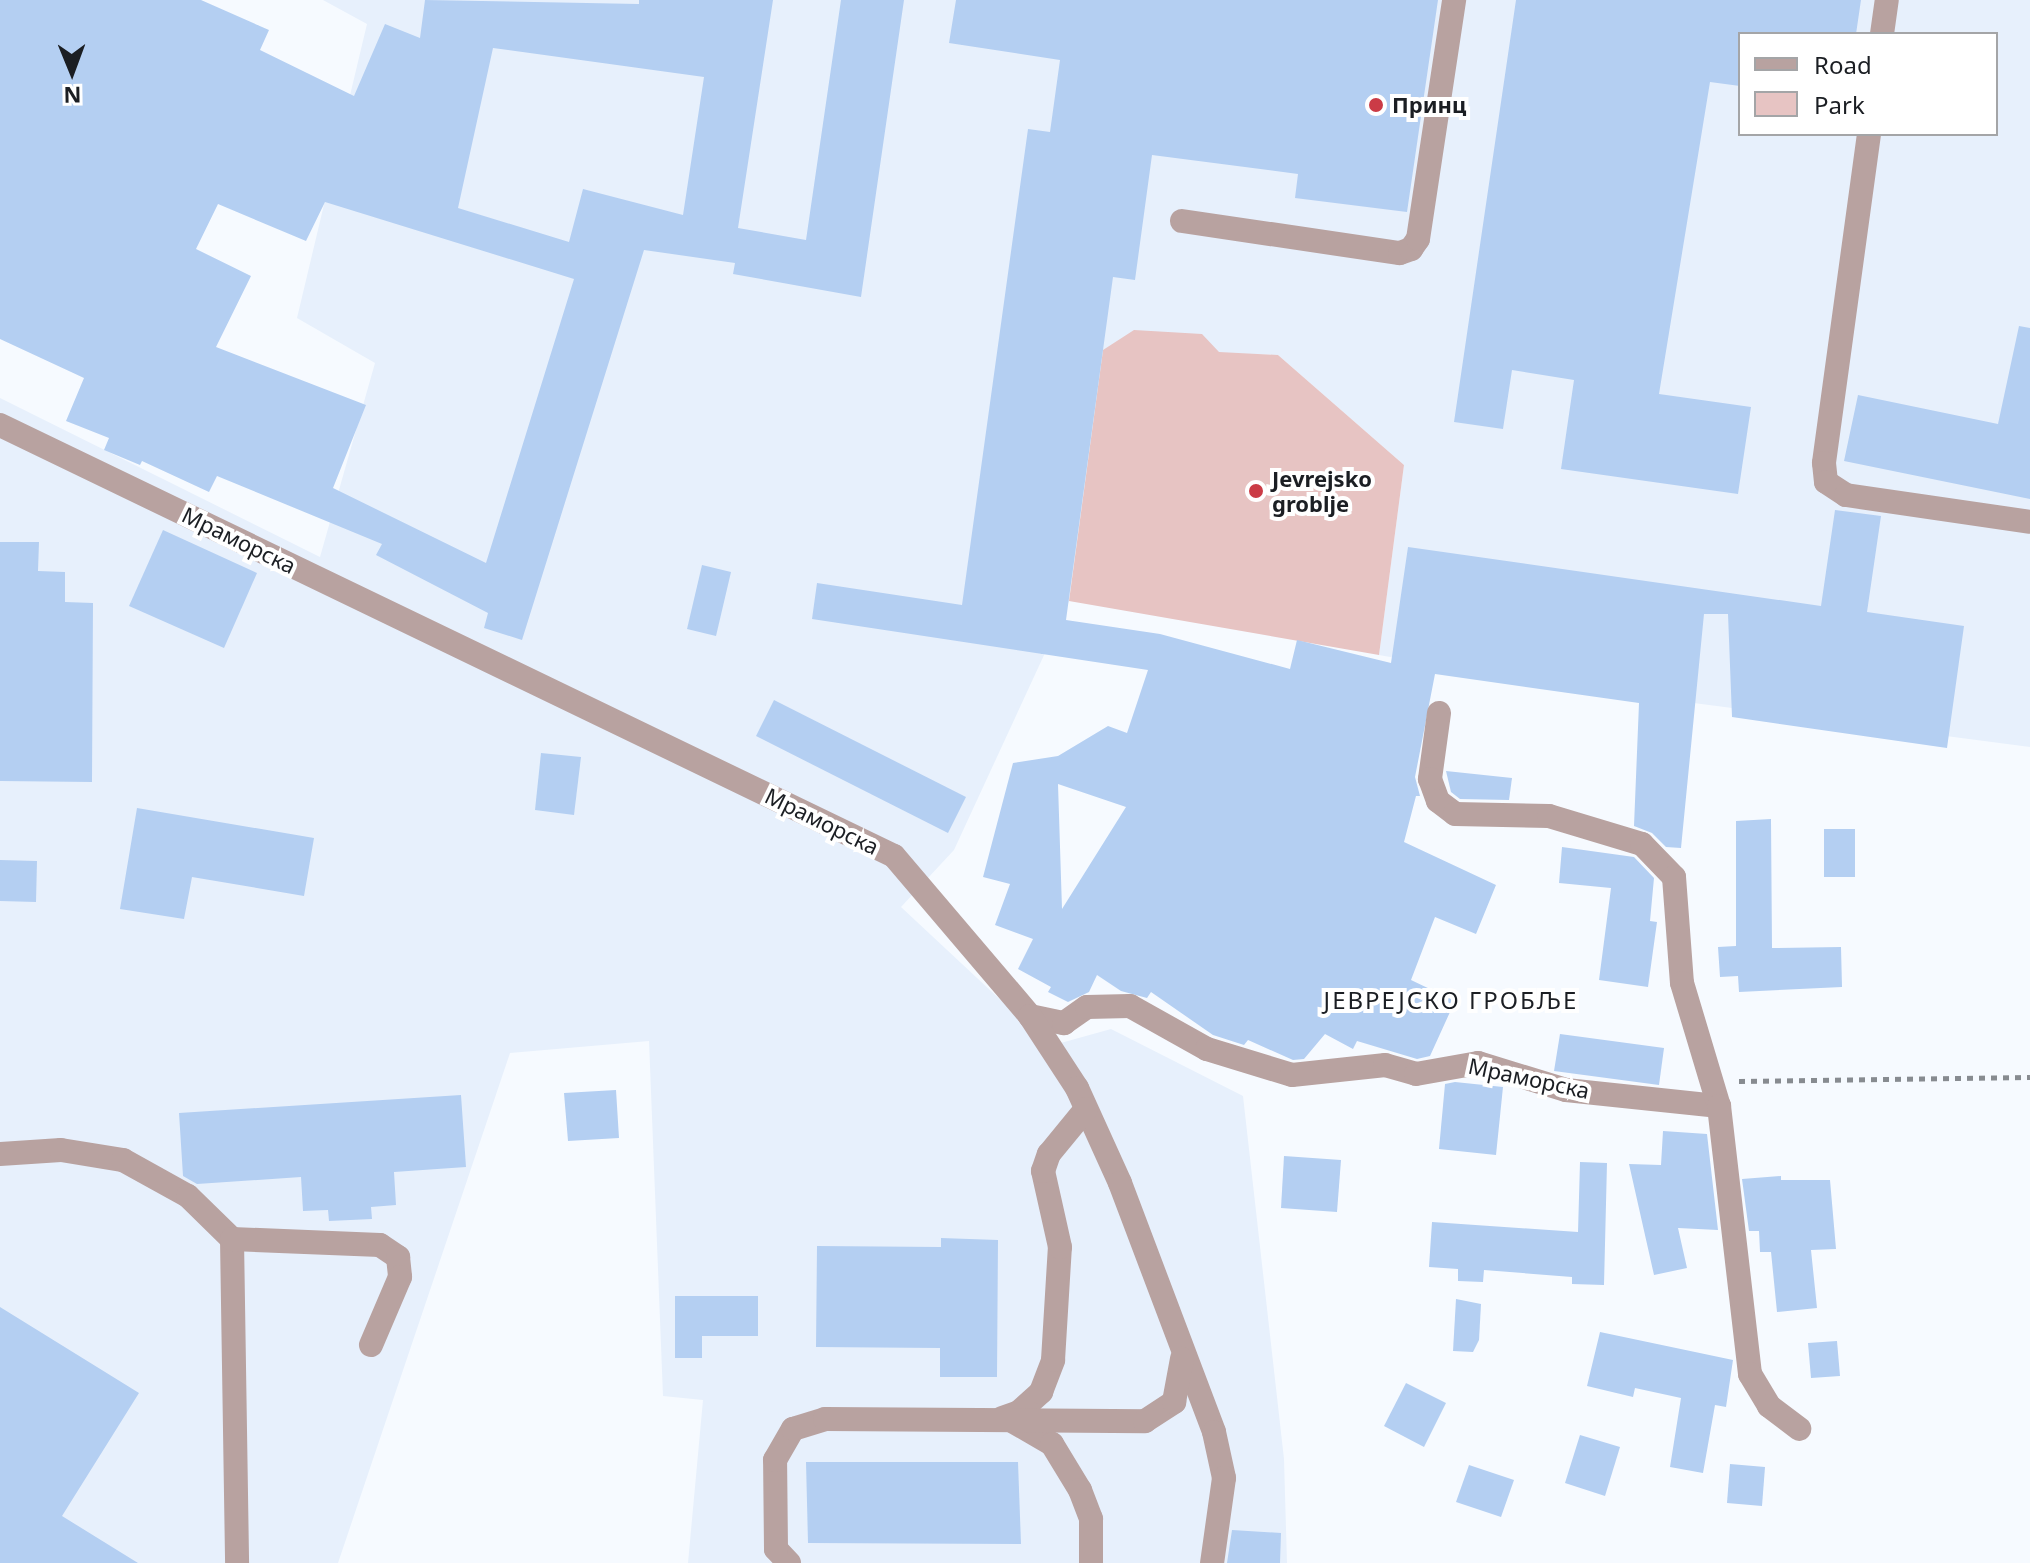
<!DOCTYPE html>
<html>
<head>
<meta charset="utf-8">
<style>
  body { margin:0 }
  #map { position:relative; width:2030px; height:1563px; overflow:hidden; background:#f6faff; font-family:"Noto Sans",sans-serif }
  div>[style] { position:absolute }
  .built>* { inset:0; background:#e7f0fc }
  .green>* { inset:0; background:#e7c4c3 }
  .building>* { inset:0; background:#b4cff2 }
  .path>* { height:5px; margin-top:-2.5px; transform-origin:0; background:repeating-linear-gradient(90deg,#878b90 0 6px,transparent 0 12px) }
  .minor>* { height:24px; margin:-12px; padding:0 12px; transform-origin:12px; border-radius:12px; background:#b8a2a0 }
  .dots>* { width:22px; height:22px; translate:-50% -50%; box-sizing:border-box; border:4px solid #fff; border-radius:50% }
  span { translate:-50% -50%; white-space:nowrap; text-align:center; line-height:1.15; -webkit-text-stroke:8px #fff; paint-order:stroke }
  .poi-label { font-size:22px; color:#1b1e23; font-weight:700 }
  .left { translate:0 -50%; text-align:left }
  .street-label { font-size:22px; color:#1b1e23 }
  .neighbourhood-label { font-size:24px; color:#1b1e23; letter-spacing:2px }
  .legend { position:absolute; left:1738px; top:32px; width:260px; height:104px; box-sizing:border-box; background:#fff; border:2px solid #a4a5a7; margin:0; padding:10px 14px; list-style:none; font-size:24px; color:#1b1e23 }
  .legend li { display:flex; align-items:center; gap:16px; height:40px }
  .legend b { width:40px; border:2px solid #a4a5a7 }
  .north { position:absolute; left:32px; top:32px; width:80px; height:80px; -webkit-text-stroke:6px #fff; paint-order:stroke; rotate:179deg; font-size:22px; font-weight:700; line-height:32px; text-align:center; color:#1b1e23 }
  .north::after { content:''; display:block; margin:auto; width:28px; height:36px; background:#1b1e23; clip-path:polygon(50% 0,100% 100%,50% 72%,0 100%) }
</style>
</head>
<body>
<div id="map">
  <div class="built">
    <i style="clip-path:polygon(evenodd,323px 0,2030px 0,2030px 747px,1525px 681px,1379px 655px,1404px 465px,1278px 355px,1103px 350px,1069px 601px,954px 850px,901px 907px,1050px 1046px,1111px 1029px,1243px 1096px,1284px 1459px,1287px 1563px,688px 1563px,703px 1400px,663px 1396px,649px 1041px,510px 1053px,338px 1563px,0 1563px,0 398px,320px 557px,375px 363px,297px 318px,367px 24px,323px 0,1740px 34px,1996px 34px,1996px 134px,1740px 134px,1740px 34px)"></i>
  </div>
  <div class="green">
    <i style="clip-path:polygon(1134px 330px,1202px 334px,1219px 352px,1278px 355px,1404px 465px,1379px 655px,1069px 601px,1103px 350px)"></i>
  </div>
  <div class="building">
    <i style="clip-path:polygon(evenodd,0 0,201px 0,269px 30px,260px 50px,354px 96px,385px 24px,420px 38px,425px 0,639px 4px,639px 0,773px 0,738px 228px,806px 240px,841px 0,904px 0,861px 297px,733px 274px,735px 263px,644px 250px,522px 640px,484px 628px,488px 613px,376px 555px,382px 544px,217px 476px,209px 492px,142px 461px,140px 465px,104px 450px,109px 438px,66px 421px,84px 378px,0 339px,0 0,493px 48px,704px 77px,683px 215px,583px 189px,569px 242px,458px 208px,493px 48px,0 0,325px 202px,574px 279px,486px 563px,333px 488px,366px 405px,216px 347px,251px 276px,196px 249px,218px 204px,306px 241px,325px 202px)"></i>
    <i style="clip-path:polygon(evenodd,956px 0,1438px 0,1407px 212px,1295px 198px,1298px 174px,1152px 155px,1135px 280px,1113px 277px,1066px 620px,1160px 634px,1290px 669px,1297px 640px,1391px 663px,1408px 547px,1821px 606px,1835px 510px,1881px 516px,1867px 612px,1964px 626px,1947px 748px,1732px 717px,1728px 614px,1704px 614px,1681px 848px,1666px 847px,1652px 833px,1634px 826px,1639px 703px,1435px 674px,1415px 777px,1420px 796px,1416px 796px,1404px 842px,1496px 885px,1476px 934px,1435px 917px,1411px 980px,1455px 1001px,1430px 1056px,1417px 1059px,1357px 1041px,1353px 1049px,1325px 1034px,1304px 1059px,1293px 1060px,1248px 1040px,1244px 1045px,1213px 1035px,1151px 992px,1147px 998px,1121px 991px,1097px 975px,1089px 992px,1068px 1002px,1048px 992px,1051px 987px,1018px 969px,1033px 939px,995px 925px,1010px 884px,983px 877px,1013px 763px,1058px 756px,1108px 726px,1127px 733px,1148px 670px,812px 619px,817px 583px,962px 605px,1028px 129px,1050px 132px,1060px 60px,949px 43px,956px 0,1058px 784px,1126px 807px,1062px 909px,1058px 784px)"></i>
    <i style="clip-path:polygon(1516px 0,1861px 0,1856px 34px,1740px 34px,1740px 86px,1710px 82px,1659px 394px,1751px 407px,1738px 494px,1561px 469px,1574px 380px,1512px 370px,1503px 429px,1454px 422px)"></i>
    <i style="clip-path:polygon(2019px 326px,2030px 328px,2030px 499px,1844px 461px,1858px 395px,1998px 424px)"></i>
    <i style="clip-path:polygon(163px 530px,257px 573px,224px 648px,129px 606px)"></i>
    <i style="clip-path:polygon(0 542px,39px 542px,38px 571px,65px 572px,65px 602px,93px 603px,92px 782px,0 781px)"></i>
    <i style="clip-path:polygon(702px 565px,731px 572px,716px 636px,687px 629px)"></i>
    <i style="clip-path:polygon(774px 700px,966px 797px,948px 833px,756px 736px)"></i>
    <i style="clip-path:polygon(541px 753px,581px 757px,574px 815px,535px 810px)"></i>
    <i style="clip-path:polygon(1446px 771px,1512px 778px,1509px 800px,1460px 799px,1451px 792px)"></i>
    <i style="clip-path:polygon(137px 808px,314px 838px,304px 896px,192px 877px,184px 919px,120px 909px)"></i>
    <i style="clip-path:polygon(1771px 819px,1772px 948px,1841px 947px,1842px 987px,1739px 992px,1738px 976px,1720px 977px,1718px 947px,1736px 946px,1736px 821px)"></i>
    <i style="clip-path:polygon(1824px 829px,1855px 829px,1855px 877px,1824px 877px)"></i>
    <i style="clip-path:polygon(1562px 847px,1634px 857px,1654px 878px,1650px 921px,1657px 922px,1648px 987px,1599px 980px,1611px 888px,1559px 883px)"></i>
    <i style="clip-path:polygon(0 860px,37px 861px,36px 902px,0 901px)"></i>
    <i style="clip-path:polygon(1560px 1034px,1664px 1048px,1659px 1085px,1554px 1071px)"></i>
    <i style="clip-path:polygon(1455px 1082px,1503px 1087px,1496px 1155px,1439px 1149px,1445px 1084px)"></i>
    <i style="clip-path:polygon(616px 1090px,619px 1138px,568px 1141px,564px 1093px)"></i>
    <i style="clip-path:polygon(461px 1095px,466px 1167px,394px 1172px,396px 1205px,371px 1207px,372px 1219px,329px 1221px,328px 1210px,303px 1211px,301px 1177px,197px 1184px,183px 1176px,179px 1113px)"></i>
    <i style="clip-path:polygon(1663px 1131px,1707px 1134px,1718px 1230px,1678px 1228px,1687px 1268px,1654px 1275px,1629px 1164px,1661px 1165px)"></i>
    <i style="clip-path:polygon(1284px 1156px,1341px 1160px,1337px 1212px,1281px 1208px)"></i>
    <i style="clip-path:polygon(1580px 1162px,1607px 1163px,1604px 1285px,1572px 1284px,1572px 1277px,1484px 1270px,1483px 1282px,1458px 1281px,1458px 1269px,1429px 1267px,1432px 1222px,1578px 1232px)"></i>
    <i style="clip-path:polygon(1781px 1176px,1781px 1180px,1830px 1180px,1836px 1249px,1811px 1250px,1817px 1308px,1777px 1312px,1771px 1252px,1760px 1252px,1759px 1231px,1749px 1231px,1742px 1179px)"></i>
    <i style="clip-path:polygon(941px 1238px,998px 1240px,997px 1377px,940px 1377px,940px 1348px,816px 1347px,817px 1246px,941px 1247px)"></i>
    <i style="clip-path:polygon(675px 1296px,758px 1296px,758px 1336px,702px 1336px,702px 1358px,675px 1358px)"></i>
    <i style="clip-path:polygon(1456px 1299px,1481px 1304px,1479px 1340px,1473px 1352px,1453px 1351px)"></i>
    <i style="clip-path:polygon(0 1307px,139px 1393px,62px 1516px,138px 1563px,0 1563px)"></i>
    <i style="clip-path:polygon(1600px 1332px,1733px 1360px,1726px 1407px,1715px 1405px,1703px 1473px,1670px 1467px,1681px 1398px,1635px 1388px,1633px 1397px,1587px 1386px)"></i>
    <i style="clip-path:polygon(1837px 1341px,1840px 1376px,1811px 1378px,1808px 1343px)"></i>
    <i style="clip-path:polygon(1406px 1383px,1446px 1403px,1424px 1447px,1384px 1426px)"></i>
    <i style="clip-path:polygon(1580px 1435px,1620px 1447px,1605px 1496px,1565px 1483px)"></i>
    <i style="clip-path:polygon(806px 1462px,1018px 1462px,1021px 1544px,808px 1543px)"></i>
    <i style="clip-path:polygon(1730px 1464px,1765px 1467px,1762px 1506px,1727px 1503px)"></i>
    <i style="clip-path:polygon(1469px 1465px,1514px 1480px,1501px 1517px,1456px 1502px)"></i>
    <i style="clip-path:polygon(1232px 1530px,1281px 1533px,1280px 1563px,1227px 1563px)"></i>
  </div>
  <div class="path">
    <i style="left:1739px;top:1081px;width:291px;rotate:-0.8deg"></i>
  </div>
  <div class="minor">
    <i style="left:1882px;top:34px;width:34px;rotate:-82deg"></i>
    <i style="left:1869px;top:134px;width:332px;rotate:97.8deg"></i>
    <i style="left:1824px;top:463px;width:19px;rotate:84deg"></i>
    <i style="left:1826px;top:482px;width:24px;rotate:33deg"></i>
    <i style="left:1846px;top:495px;width:186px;rotate:8.3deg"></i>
    <i style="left:1182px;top:221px;width:220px;rotate:8.4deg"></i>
    <i style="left:1400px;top:253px;width:12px;rotate:-20deg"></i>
    <i style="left:1411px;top:249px;width:12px;rotate:-55deg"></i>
    <i style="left:1418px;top:239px;width:242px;rotate:-81.4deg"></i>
    <i style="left:0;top:425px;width:992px;rotate:25.74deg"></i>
    <i style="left:894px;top:856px;width:210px;rotate:49.6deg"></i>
    <i style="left:1030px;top:1016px;width:35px;rotate:12deg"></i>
    <i style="left:1064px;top:1023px;width:28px;rotate:-35deg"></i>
    <i style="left:1087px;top:1007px;width:43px;rotate:-1.3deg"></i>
    <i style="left:1130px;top:1006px;width:88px;rotate:29.2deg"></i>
    <i style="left:1207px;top:1049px;width:89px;rotate:17deg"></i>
    <i style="left:1292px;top:1075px;width:94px;rotate:-6.1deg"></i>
    <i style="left:1385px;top:1065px;width:32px;rotate:16deg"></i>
    <i style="left:1416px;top:1074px;width:63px;rotate:-10.1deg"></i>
    <i style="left:1478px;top:1063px;width:92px;rotate:17.1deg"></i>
    <i style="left:1566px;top:1090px;width:154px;rotate:6deg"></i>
    <i style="left:1439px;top:713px;width:67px;rotate:97.8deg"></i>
    <i style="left:1430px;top:779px;width:23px;rotate:70deg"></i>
    <i style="left:1438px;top:801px;width:21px;rotate:37deg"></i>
    <i style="left:1455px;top:814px;width:94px;rotate:1.2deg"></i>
    <i style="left:1549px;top:816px;width:97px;rotate:16.8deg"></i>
    <i style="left:1642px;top:844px;width:46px;rotate:45.9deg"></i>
    <i style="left:1674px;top:877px;width:106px;rotate:85.7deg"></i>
    <i style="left:1682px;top:983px;width:128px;rotate:73.3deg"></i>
    <i style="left:1719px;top:1106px;width:270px;rotate:83.4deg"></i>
    <i style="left:1750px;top:1374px;width:37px;rotate:59deg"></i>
    <i style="left:1769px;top:1406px;width:38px;rotate:37deg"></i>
    <i style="left:1030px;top:1016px;width:86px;rotate:56.9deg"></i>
    <i style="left:1077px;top:1088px;width:104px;rotate:65.6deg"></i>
    <i style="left:1120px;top:1183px;width:266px;rotate:69.3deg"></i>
    <i style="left:1214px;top:1432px;width:47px;rotate:77.7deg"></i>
    <i style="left:1224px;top:1478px;width:86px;rotate:98deg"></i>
    <i style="left:0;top:1154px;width:61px;rotate:-3.8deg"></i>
    <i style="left:61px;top:1150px;width:63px;rotate:9.2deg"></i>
    <i style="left:123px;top:1160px;width:74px;rotate:29deg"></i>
    <i style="left:188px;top:1196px;width:62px;rotate:44.3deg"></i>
    <i style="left:232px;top:1239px;width:324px;rotate:89.1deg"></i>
    <i style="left:232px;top:1239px;width:148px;rotate:2.3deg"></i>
    <i style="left:380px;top:1245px;width:22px;rotate:34deg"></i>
    <i style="left:398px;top:1257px;width:20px;rotate:84deg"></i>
    <i style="left:400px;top:1277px;width:74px;rotate:113.1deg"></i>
    <i style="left:1002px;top:1418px;width:18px;rotate:-19deg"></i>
    <i style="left:1019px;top:1412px;width:30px;rotate:-42deg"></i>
    <i style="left:1041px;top:1392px;width:34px;rotate:-69deg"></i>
    <i style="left:1053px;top:1360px;width:113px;rotate:-86.5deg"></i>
    <i style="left:1060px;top:1247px;width:78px;rotate:-102.6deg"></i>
    <i style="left:1043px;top:1171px;width:18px;rotate:-71deg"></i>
    <i style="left:1049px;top:1154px;width:58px;rotate:-50.6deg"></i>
    <i style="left:1014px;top:1422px;width:44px;rotate:30.1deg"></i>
    <i style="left:1052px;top:1444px;width:54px;rotate:58.7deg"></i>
    <i style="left:1080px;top:1490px;width:31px;rotate:69deg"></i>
    <i style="left:1091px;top:1519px;width:44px;rotate:90deg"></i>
    <i style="left:789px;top:1563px;width:19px;rotate:-133deg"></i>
    <i style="left:776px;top:1549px;width:89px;rotate:-90.6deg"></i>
    <i style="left:775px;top:1460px;width:36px;rotate:-60deg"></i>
    <i style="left:793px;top:1429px;width:34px;rotate:-17deg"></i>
    <i style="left:825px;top:1419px;width:320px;rotate:0.4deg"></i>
    <i style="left:1145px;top:1421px;width:35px;rotate:-33deg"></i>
    <i style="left:1174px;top:1402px;width:44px;rotate:-79.5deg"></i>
  </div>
  <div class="dots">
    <i style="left:1376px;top:105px;background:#cb3b46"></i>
    <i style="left:1256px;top:491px;background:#cb3b46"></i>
  </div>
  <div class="poi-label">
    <span class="left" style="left:1392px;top:105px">Принц</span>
    <span class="left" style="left:1272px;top:491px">Jevrejsko<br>groblje</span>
  </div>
  <div class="street-label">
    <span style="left:239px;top:540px;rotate:26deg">Мраморска</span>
    <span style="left:822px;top:821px;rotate:26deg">Мраморска</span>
    <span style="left:1529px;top:1078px;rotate:12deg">Мраморска</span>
  </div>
  <div class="neighbourhood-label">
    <span style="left:1451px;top:1000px">ЈЕВРЕЈСКО ГРОБЉЕ</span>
  </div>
  <ul class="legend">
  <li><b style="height:10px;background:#b8a2a0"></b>Road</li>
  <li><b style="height:22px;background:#e7c4c3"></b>Park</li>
  </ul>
  <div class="north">N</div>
</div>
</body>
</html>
